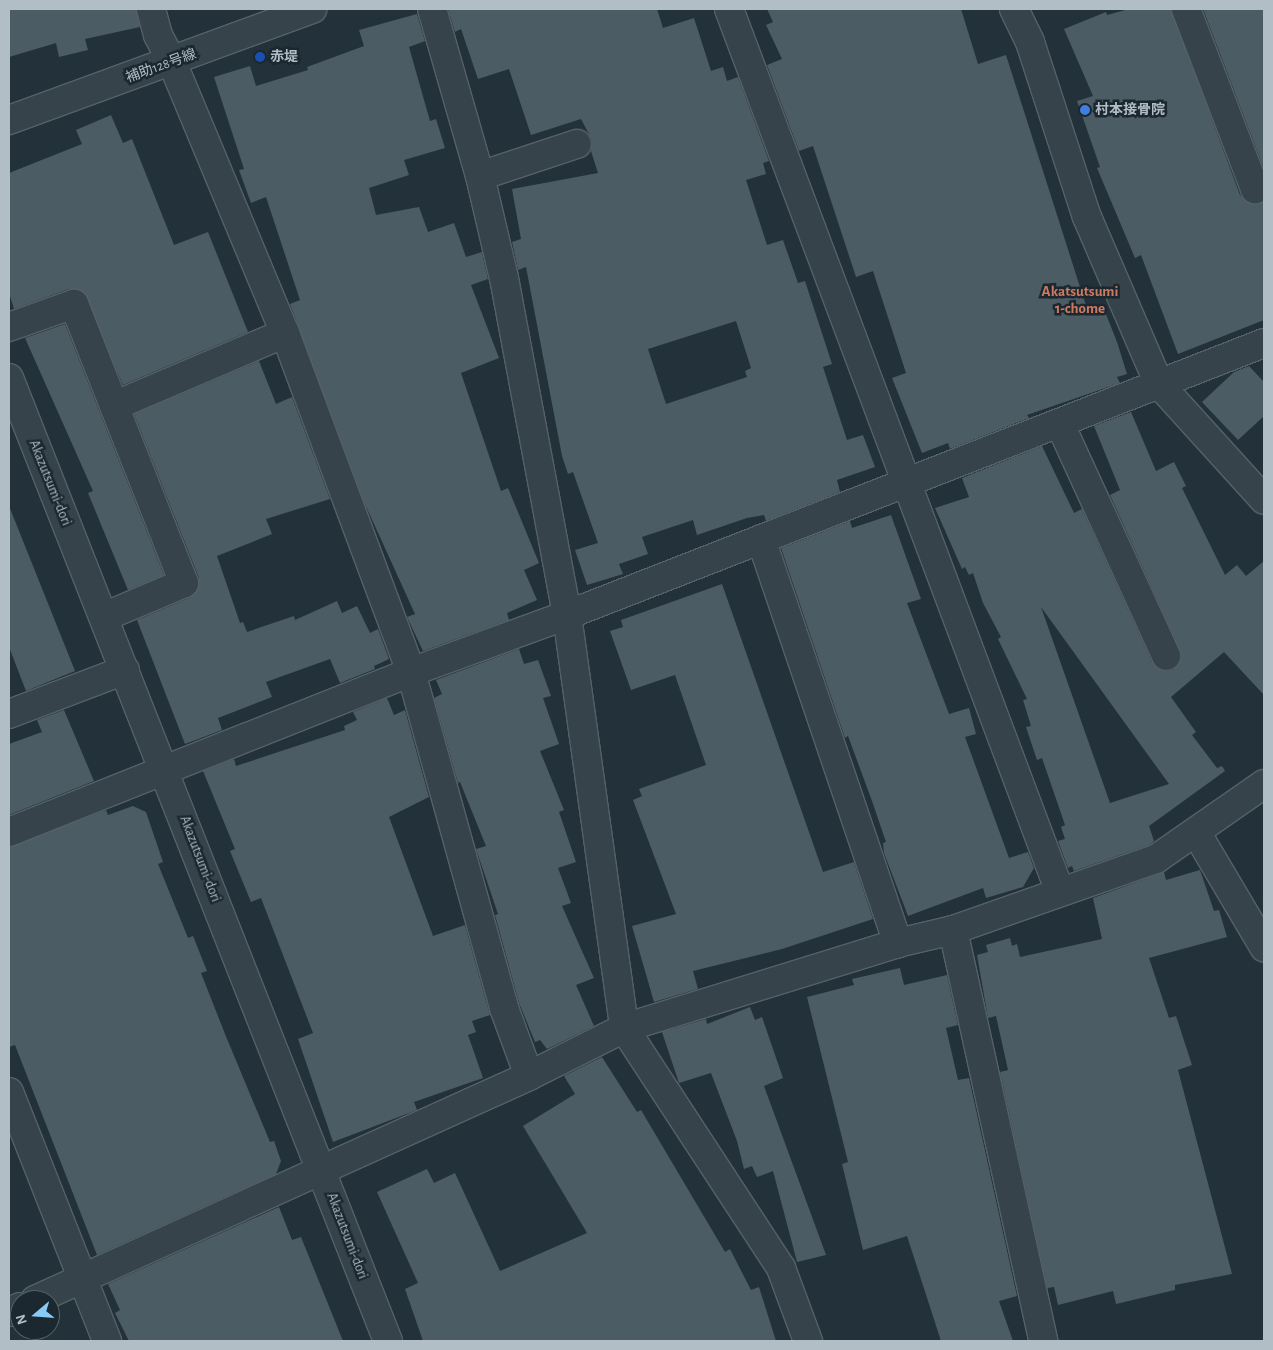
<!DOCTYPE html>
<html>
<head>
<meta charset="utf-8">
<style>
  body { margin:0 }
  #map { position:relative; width:1273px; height:1350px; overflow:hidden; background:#23323a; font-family:"Alegreya Sans","Noto Sans JP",sans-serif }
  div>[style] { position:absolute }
  .building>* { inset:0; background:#4c5c65 }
  .roads { filter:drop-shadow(1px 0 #556168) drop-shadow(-1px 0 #556168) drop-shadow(0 1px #556168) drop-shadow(0 -1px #556168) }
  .minor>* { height:28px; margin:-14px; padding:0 14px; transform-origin:14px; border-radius:14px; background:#36434a }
  .dots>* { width:14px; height:14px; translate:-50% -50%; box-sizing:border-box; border:2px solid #1c282f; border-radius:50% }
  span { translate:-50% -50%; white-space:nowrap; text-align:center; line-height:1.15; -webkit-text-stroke:5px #1c282f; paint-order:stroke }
  .poi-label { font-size:14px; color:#b2bec6; font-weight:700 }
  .left { translate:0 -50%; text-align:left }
  .street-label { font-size:14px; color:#b2bec6 }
  .neighbourhood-label { font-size:15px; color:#d07a62; font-weight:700 }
  .frame { position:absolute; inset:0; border:10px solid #b2bec6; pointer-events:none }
  .north { position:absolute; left:10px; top:1290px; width:50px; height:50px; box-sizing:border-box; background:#1c282f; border:1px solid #58646b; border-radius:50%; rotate:252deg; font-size:14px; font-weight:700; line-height:20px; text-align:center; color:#b2bec6 }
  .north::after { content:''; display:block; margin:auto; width:18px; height:22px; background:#88caf4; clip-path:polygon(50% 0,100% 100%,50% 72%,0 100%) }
</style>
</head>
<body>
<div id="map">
  <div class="building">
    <i style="clip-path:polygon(9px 9px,136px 9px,140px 27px,85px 39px,88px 50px,59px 57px,56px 43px,9px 57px)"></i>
    <i style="clip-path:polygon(evenodd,448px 9px,657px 9px,663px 28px,694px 18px,711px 71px,723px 67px,727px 81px,738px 77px,769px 161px,763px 163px,766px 174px,746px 180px,767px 245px,783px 240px,798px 283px,805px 281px,832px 364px,823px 367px,847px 440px,863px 435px,875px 467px,837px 480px,840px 492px,766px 521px,764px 515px,747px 518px,697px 535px,693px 520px,642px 537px,648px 554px,619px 564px,623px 574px,587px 585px,575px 550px,598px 543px,573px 472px,568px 474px,562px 456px,526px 267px,518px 270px,512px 242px,521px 239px,512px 189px,598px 173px,591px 151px,592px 140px,581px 119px,531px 135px,509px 69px,478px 79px,461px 29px,455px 32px,448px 9px,736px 321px,751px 368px,745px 371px,747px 377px,666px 404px,648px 349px,736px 321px)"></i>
    <i style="clip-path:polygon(767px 9px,961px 9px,978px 64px,1006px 55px,1087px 309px,1102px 304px,1117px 342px,1127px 374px,1117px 377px,1120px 383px,1027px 415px,1029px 418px,950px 449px,948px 443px,922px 453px,892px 378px,906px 373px,873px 271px,856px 277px,813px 146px,799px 151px,767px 65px,782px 59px,766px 25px,773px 22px)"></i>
    <i style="clip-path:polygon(1129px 9px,1171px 9px,1240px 195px,1253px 204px,1264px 202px,1264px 320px,1178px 354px,1141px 255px,1135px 258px,1097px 168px,1100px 167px,1077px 101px,1093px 96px,1064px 29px,1106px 12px,1107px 15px)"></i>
    <i style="clip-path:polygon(1203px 9px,1264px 9px,1264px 169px)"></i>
    <i style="clip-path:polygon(417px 14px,425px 41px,409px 47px,430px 121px,436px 119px,445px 148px,404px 160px,409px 175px,369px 188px,376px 215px,419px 207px,428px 232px,454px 223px,466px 257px,482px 252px,488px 279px,471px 285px,499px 358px,461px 373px,501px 491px,508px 488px,539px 563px,524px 570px,537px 600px,507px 613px,509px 620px,423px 651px,407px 617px,415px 614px,364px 502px,290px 304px,300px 300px,266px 197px,251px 203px,239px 170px,244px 169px,214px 77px,250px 66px,256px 86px,308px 70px,307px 67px,364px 46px,359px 30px)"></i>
    <i style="clip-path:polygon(111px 115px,123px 143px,132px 139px,174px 245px,208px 232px,248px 332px,123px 385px,83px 292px,69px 289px,14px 309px,9px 293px,9px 173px,82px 144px,76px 130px)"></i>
    <i style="clip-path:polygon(65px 324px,164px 575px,128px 590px,88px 493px,93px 491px,25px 338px)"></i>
    <i style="clip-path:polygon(259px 361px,276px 404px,292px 397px,330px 499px,266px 519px,272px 534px,217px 556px,240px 623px,243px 622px,247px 632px,294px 616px,295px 620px,337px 601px,342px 613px,357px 606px,370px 633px,378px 629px,389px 659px,374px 666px,375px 669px,340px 683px,330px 659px,266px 682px,272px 697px,218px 718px,222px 730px,185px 744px,137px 620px,191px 597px,199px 586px,199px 578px,134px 414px)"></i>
    <i style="clip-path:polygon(1249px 366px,1264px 382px,1264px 416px,1238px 440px,1202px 402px,1234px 372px)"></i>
    <i style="clip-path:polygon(evenodd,1131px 412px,1156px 471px,1174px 462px,1186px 486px,1182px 488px,1225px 575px,1237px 565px,1246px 576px,1264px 561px,1264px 695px,1224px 652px,1171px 697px,1196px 732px,1192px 735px,1217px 768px,1222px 766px,1225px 771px,1149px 826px,1154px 841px,1149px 845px,1074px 871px,1072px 866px,1068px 868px,1058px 841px,1065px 839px,1061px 827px,1065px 825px,1042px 758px,1037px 760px,1026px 727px,1031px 726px,1023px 700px,1027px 699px,998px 639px,1001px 637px,983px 603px,973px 573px,969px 575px,965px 567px,962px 569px,935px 508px,969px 497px,962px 478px,1042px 446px,1074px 513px,1082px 509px,1152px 662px,1164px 671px,1173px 670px,1181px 658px,1180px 650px,1110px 495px,1120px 490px,1094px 426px,1131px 412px,1041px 607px,1169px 784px,1110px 803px,1041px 607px)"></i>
    <i style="clip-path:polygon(9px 506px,75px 671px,26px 691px,9px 647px)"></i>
    <i style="clip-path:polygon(891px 515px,921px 599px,907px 603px,949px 714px,969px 708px,976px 734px,965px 737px,1009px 858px,1028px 852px,1034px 868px,1023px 887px,986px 898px,983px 888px,908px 916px,884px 853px,883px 843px,886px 842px,872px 801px,848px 736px,845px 738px,781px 548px,850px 521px,852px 528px)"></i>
    <i style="clip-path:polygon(722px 584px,823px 872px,854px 862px,873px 919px,782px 949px,693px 971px,698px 989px,654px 1002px,632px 926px,676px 914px,633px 800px,642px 796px,639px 789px,706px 765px,675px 675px,631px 690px,610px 631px,623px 627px,621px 620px)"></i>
    <i style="clip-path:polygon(519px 649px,524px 664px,538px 660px,551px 696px,543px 698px,559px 744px,540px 751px,564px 810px,559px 812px,576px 862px,558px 868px,571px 903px,562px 906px,594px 978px,576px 985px,594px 1026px,547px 1049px,540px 1040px,535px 1042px,519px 1003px,495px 915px,498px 914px,476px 849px,486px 846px,460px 782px,458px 783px,434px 698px,442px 694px,436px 680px)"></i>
    <i style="clip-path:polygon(387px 698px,394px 715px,405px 710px,429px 797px,389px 817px,433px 936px,465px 925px,490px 1015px,472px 1021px,476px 1032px,468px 1035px,483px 1078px,414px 1102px,417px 1110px,333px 1142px,298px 1039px,313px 1033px,261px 898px,251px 902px,230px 851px,235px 849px,203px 771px,234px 759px,236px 766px,345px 730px,344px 726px,357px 720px,353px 712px)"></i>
    <i style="clip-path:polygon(64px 710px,94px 781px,9px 815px,9px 744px,42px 732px,37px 720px)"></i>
    <i style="clip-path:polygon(133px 806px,146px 812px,163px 862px,158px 864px,188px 938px,193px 936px,207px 971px,201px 973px,225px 1034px,270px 1142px,274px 1141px,281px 1161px,276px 1174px,97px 1255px,15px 1045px,9px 1047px,9px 847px,106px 810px,108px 815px)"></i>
    <i style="clip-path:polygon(1200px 870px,1214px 911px,1219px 910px,1227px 937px,1149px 958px,1169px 1018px,1176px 1016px,1192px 1065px,1178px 1070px,1232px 1274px,1175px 1285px,1175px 1290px,1116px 1304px,1113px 1291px,1058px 1305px,1054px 1287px,1047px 1288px,1000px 1072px,1008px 1070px,996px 1016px,988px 1018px,977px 955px,988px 952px,986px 945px,1010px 938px,1012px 946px,1017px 944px,1020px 957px,1102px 939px,1093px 898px,1164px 872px,1166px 880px)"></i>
    <i style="clip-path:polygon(900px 968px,904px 985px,947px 975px,958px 1025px,946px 1028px,958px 1080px,969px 1078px,1017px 1296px,999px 1301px,1013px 1341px,941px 1341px,907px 1236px,863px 1250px,842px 1164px,848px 1162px,807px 997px,854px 985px,852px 979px)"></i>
    <i style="clip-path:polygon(750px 1007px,755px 1020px,762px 1017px,783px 1078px,764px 1086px,826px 1255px,797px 1262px,773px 1171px,757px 1177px,752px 1166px,744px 1169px,737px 1141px,711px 1073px,679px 1083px,662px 1032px,706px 1019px,707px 1024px)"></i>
    <i style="clip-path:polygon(602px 1057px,637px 1112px,641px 1110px,725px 1252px,730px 1249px,751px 1290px,759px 1287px,776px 1341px,423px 1341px,405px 1289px,418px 1283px,377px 1192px,427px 1169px,434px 1183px,455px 1173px,500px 1271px,587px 1233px,523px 1126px,575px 1094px,564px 1076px)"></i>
    <i style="clip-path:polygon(279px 1207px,292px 1240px,301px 1237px,343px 1341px,129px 1341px,115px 1313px,120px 1310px,108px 1284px)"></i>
  </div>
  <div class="roads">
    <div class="minor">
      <i style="left:151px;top:9px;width:27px;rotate:75deg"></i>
      <i style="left:158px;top:35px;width:30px;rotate:63deg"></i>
      <i style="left:172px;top:62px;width:294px;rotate:67.4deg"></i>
      <i style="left:285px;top:333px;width:362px;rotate:69.6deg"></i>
      <i style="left:411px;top:672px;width:349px;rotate:74.5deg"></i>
      <i style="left:504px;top:1008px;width:72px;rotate:69.8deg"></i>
      <i style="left:432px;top:9px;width:174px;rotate:74deg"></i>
      <i style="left:480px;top:176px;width:105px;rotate:76.8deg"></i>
      <i style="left:504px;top:278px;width:343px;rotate:79.4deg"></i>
      <i style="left:567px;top:615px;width:417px;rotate:82.1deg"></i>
      <i style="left:624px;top:1028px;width:287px;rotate:56.8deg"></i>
      <i style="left:781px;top:1268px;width:78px;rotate:69.7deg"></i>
      <i style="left:729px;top:9px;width:943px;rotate:69.45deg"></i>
      <i style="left:1014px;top:9px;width:37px;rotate:64deg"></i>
      <i style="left:1030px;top:42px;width:184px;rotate:72deg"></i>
      <i style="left:1087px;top:217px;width:182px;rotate:66.7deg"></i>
      <i style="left:1159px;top:384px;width:156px;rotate:47.8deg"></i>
      <i style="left:1186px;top:9px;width:193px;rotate:69deg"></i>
      <i style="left:1255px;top:189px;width:10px;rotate:-24deg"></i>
      <i style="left:9px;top:120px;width:323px;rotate:-20.1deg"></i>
      <i style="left:480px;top:176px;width:102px;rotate:-18.3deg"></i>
      <i style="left:9px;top:327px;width:69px;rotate:-19.5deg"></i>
      <i style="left:74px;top:304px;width:300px;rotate:68.5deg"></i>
      <i style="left:184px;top:583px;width:87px;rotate:157deg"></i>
      <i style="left:9px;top:378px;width:1035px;rotate:68.52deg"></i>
      <i style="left:114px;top:406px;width:186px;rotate:-23.1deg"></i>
      <i style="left:1060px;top:424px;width:255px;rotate:65.4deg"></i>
      <i style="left:761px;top:539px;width:427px;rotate:71.3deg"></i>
      <i style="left:9px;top:714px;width:124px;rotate:-20.8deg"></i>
      <i style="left:9px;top:832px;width:433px;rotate:-21.7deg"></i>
      <i style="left:411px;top:672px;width:166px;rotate:-20.1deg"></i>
      <i style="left:567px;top:615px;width:748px;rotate:-21.32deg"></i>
      <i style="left:1196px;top:832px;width:134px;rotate:59.4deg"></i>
      <i style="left:953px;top:930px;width:421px;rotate:77.6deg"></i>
      <i style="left:9px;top:1092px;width:268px;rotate:68.5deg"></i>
      <i style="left:35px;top:1300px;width:542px;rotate:-24.39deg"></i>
      <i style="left:529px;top:1076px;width:106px;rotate:-26.8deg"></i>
      <i style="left:624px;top:1028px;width:287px;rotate:-17.2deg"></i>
      <i style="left:898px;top:943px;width:57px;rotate:-13.3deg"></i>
      <i style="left:953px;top:930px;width:215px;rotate:-19.3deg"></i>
      <i style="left:1156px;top:859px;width:131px;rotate:-34.8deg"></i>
      <i style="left:9px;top:1312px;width:12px;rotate:-24deg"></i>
    </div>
  </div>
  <div class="dots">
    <i style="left:260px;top:57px;background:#1a4fb4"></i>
    <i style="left:1085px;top:110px;background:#3f7fe0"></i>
  </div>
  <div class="poi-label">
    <span class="left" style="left:270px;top:57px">赤堤</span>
    <span class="left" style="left:1095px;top:110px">村本接骨院</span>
  </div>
  <div class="street-label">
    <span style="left:161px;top:66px;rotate:-20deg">補助128号線</span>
    <span style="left:50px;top:483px;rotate:68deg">Akazutsumi-dori</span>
    <span style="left:200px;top:859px;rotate:69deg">Akazutsumi-dori</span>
    <span style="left:347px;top:1236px;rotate:69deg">Akazutsumi-dori</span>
  </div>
  <div class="neighbourhood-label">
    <span style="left:1080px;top:300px">Akatsutsumi<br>1-chome</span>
  </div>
  <div class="frame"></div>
  <div class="north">N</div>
</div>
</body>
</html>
